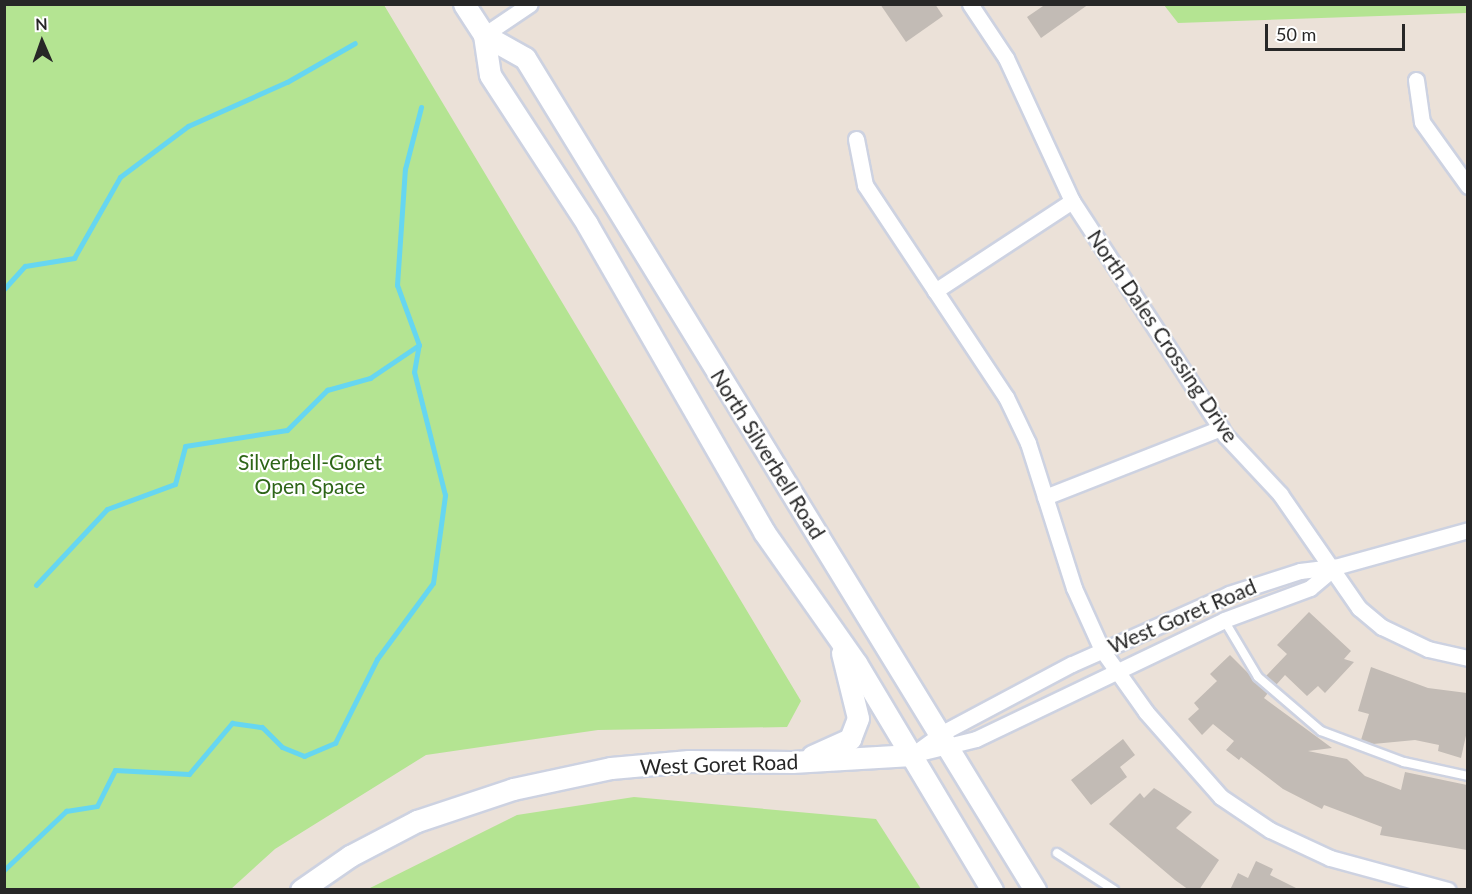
<!DOCTYPE html>
<html>
<head>
<meta charset="utf-8">
<style>
  body { margin:0 }
  #map { position:relative; width:1472px; height:894px; overflow:hidden; background:#ebe1d8; font-family:Lato,sans-serif }
  div>[style] { position:absolute }
  .green>* { inset:0; background:#b4e492 }
  .stream>* { height:5px; margin:-2.5px; padding:0 2.5px; transform-origin:2.5px; border-radius:2.5px; background:#66d6f1 }
  .building>* { inset:0; background:#c2bbb5 }
  .roads { filter:drop-shadow(2px 0 #cdd2e1) drop-shadow(-2px 0 #cdd2e1) drop-shadow(0 2px #cdd2e1) drop-shadow(0 -2px #cdd2e1) }
  .lane>* { height:8px; margin:-4px; padding:0 4px; transform-origin:4px; border-radius:4px; background:#fff }
  .street>* { height:15px; margin:-7.5px; padding:0 7.5px; transform-origin:7.5px; border-radius:7.5px; background:#fff }
  .secondary>* { height:21px; margin:-10.5px; padding:0 10.5px; transform-origin:10.5px; border-radius:10.5px; background:#fff }
  span { translate:-50% -50%; white-space:nowrap; text-align:center; line-height:1.15; -webkit-text-stroke:4.5px #fff; paint-order:stroke }
  .street-label { font-size:21px; color:#272727 }
  .park-label { font-size:21px; color:#2d6517 }
  .frame { position:absolute; inset:0; border:6px solid #272727; pointer-events:none }
  .north { position:absolute; left:12px; top:12px; width:60px; height:60px; -webkit-text-stroke:4px #fff; paint-order:stroke; rotate:358deg; font-size:16px; font-weight:700; line-height:24px; text-align:center; color:#272727 }
  .north::after { content:''; display:block; margin:auto; width:21px; height:27px; background:#272727; clip-path:polygon(50% 0,100% 100%,50% 72%,0 100%) }
  .scale { position:absolute; left:1265px; top:24px; width:140px; height:27px; box-sizing:border-box; border:3px solid #272727; border-top:0; padding-left:8px; font-size:18px; line-height:21px; white-space:nowrap; color:#272727; -webkit-text-stroke:4px #fff; paint-order:stroke }
</style>
</head>
<body>
<div id="map">
  <div class="green">
    <i style="clip-path:polygon(5px 4px,384px 5px,801px 701px,787px 727px,598px 730px,426px 755px,275px 849px,231px 889px,5px 889px)"></i>
    <i style="clip-path:polygon(1467px 4px,1467px 13px,1178px 23px,1164px 5px)"></i>
    <i style="clip-path:polygon(634px 797px,876px 819px,921px 889px,368px 889px,517px 815px)"></i>
  </div>
  <div class="stream">
    <i style="left:4px;top:289px;width:31px;rotate:-48deg"></i>
    <i style="left:25px;top:266px;width:50px;rotate:-9.3deg"></i>
    <i style="left:74px;top:258px;width:93px;rotate:-60.4deg"></i>
    <i style="left:120px;top:177px;width:85px;rotate:-36.9deg"></i>
    <i style="left:188px;top:126px;width:108px;rotate:-24deg"></i>
    <i style="left:287px;top:82px;width:78px;rotate:-29.8deg"></i>
    <i style="left:36px;top:585px;width:104px;rotate:-46.9deg"></i>
    <i style="left:107px;top:509px;width:72px;rotate:-20.2deg"></i>
    <i style="left:175px;top:484px;width:39px;rotate:-75deg"></i>
    <i style="left:185px;top:446px;width:103px;rotate:-8.9deg"></i>
    <i style="left:287px;top:430px;width:57px;rotate:-45deg"></i>
    <i style="left:327px;top:390px;width:45px;rotate:-15.6deg"></i>
    <i style="left:370px;top:378px;width:59px;rotate:-34deg"></i>
    <i style="left:4px;top:870px;width:86px;rotate:-43.6deg"></i>
    <i style="left:66px;top:811px;width:31px;rotate:-9deg"></i>
    <i style="left:97px;top:806px;width:40px;rotate:-63.4deg"></i>
    <i style="left:115px;top:770px;width:74px;rotate:3.1deg"></i>
    <i style="left:189px;top:774px;width:67px;rotate:-49.9deg"></i>
    <i style="left:232px;top:723px;width:30px;rotate:8deg"></i>
    <i style="left:262px;top:727px;width:28px;rotate:45deg"></i>
    <i style="left:282px;top:747px;width:24px;rotate:22deg"></i>
    <i style="left:304px;top:756px;width:34px;rotate:-23deg"></i>
    <i style="left:335px;top:743px;width:94px;rotate:-63.4deg"></i>
    <i style="left:377px;top:659px;width:94px;rotate:-53.6deg"></i>
    <i style="left:433px;top:583px;width:89px;rotate:-82.2deg"></i>
    <i style="left:445px;top:495px;width:127px;rotate:-104.1deg"></i>
    <i style="left:414px;top:372px;width:27px;rotate:-80deg"></i>
    <i style="left:419px;top:345px;width:64px;rotate:-110.1deg"></i>
    <i style="left:397px;top:285px;width:116px;rotate:-86.1deg"></i>
    <i style="left:405px;top:169px;width:64px;rotate:-75.5deg"></i>
  </div>
  <div class="building">
    <i style="clip-path:polygon(880px 4px,935px 4px,943px 16px,906px 42px)"></i>
    <i style="clip-path:polygon(1046px 4px,1089px 4px,1041px 38px,1027px 17px)"></i>
    <i style="clip-path:polygon(1309px 612px,1351px 651px,1344px 659px,1354px 662px,1325px 693px,1318px 686px,1307px 696px,1285px 675px,1276px 685px,1266px 676px,1287px 654px,1277px 645px)"></i>
    <i style="clip-path:polygon(1230px 655px,1268px 693px,1264px 698px,1332px 748px,1308px 751px,1347px 759px,1365px 776px,1401px 790px,1405px 772px,1467px 785px,1467px 850px,1380px 835px,1382px 827px,1324px 805px,1322px 809px,1283px 789px,1241px 757px,1239px 760px,1226px 750px,1234px 741px,1213px 724px,1202px 735px,1188px 719px,1199px 709px,1194px 703px,1217px 681px,1210px 674px)"></i>
    <i style="clip-path:polygon(1371px 667px,1428px 688px,1467px 693px,1467px 731px,1461px 758px,1438px 751px,1439px 745px,1415px 740px,1373px 744px,1361px 740px,1369px 714px,1358px 711px)"></i>
    <i style="clip-path:polygon(1123px 739px,1135px 755px,1120px 767px,1127px 777px,1091px 805px,1071px 780px)"></i>
    <i style="clip-path:polygon(1154px 788px,1192px 812px,1176px 828px,1219px 860px,1199px 890px,1189px 890px,1175px 880px,1109px 824px,1140px 793px,1144px 798px)"></i>
    <i style="clip-path:polygon(1256px 861px,1273px 869px,1270px 875px,1300px 890px,1230px 890px,1238px 873px,1248px 878px)"></i>
  </div>
  <div class="roads">
    <div class="lane">
      <i style="left:1224px;top:620px;width:66px;rotate:59.2deg"></i>
      <i style="left:1258px;top:677px;width:83px;rotate:40.6deg"></i>
      <i style="left:1321px;top:731px;width:89px;rotate:20.5deg"></i>
      <i style="left:1404px;top:762px;width:66px;rotate:12.3deg"></i>
      <i style="left:1057px;top:853px;width:68px;rotate:33deg"></i>
    </div>
    <div class="street">
      <i style="left:970px;top:4px;width:65px;rotate:56.3deg"></i>
      <i style="left:1006px;top:58px;width:157px;rotate:65.2deg"></i>
      <i style="left:1072px;top:201px;width:280px;rotate:56.8deg"></i>
      <i style="left:1225px;top:435px;width:81px;rotate:47deg"></i>
      <i style="left:1280px;top:494px;width:139px;rotate:55.3deg"></i>
      <i style="left:1359px;top:608px;width:30px;rotate:40deg"></i>
      <i style="left:1382px;top:627px;width:51px;rotate:25.6deg"></i>
      <i style="left:1428px;top:649px;width:41px;rotate:12.7deg"></i>
      <i style="left:484px;top:35px;width:55px;rotate:-34deg"></i>
      <i style="left:1416px;top:80px;width:42px;rotate:81.9deg"></i>
      <i style="left:1422px;top:122px;width:79px;rotate:54.3deg"></i>
      <i style="left:856px;top:139px;width:47px;rotate:78.9deg"></i>
      <i style="left:865px;top:185px;width:255px;rotate:56.4deg"></i>
      <i style="left:1006px;top:397px;width:51px;rotate:64.4deg"></i>
      <i style="left:1028px;top:443px;width:152px;rotate:72.4deg"></i>
      <i style="left:1074px;top:588px;width:68px;rotate:65.7deg"></i>
      <i style="left:1102px;top:650px;width:76px;rotate:54.6deg"></i>
      <i style="left:1146px;top:712px;width:113px;rotate:48.6deg"></i>
      <i style="left:1221px;top:797px;width:59px;rotate:34deg"></i>
      <i style="left:1270px;top:830px;width:66px;rotate:25deg"></i>
      <i style="left:1330px;top:858px;width:122px;rotate:15.2deg"></i>
      <i style="left:935px;top:291px;width:164px;rotate:-33.3deg"></i>
      <i style="left:1045px;top:497px;width:189px;rotate:-21.4deg"></i>
      <i style="left:915px;top:754px;width:63px;rotate:-13.8deg"></i>
      <i style="left:976px;top:739px;width:275px;rotate:-25.6deg"></i>
      <i style="left:1224px;top:620px;width:92px;rotate:-20.4deg"></i>
      <i style="left:1310px;top:588px;width:33px;rotate:-40deg"></i>
      <i style="left:912px;top:755px;width:37px;rotate:-36deg"></i>
      <i style="left:942px;top:733px;width:147px;rotate:-28deg"></i>
      <i style="left:1072px;top:664px;width:172px;rotate:-24deg"></i>
      <i style="left:1229px;top:594px;width:75px;rotate:-17.9deg"></i>
      <i style="left:1300px;top:571px;width:35px;rotate:-7deg"></i>
      <i style="left:1335px;top:567px;width:138px;rotate:-15.5deg"></i>
    </div>
    <div class="secondary">
      <i style="left:464px;top:4px;width:37px;rotate:57deg"></i>
      <i style="left:484px;top:35px;width:40px;rotate:81.5deg"></i>
      <i style="left:490px;top:75px;width:178px;rotate:56.9deg"></i>
      <i style="left:587px;top:224px;width:355px;rotate:60.1deg"></i>
      <i style="left:764px;top:532px;width:160px;rotate:54.9deg"></i>
      <i style="left:856px;top:663px;width:265px;rotate:59.1deg"></i>
      <i style="left:484px;top:35px;width:47px;rotate:29.3deg"></i>
      <i style="left:525px;top:58px;width:976px;rotate:58.49deg"></i>
      <i style="left:812px;top:756px;width:42px;rotate:-24.1deg"></i>
      <i style="left:850px;top:739px;width:22px;rotate:-69deg"></i>
      <i style="left:858px;top:718px;width:67px;rotate:-103.8deg"></i>
      <i style="left:301px;top:890px;width:60px;rotate:-34.8deg"></i>
      <i style="left:350px;top:856px;width:76px;rotate:-27.6deg"></i>
      <i style="left:417px;top:821px;width:101px;rotate:-18.4deg"></i>
      <i style="left:513px;top:789px;width:100px;rotate:-12.1deg"></i>
      <i style="left:611px;top:768px;width:78px;rotate:-5.1deg"></i>
      <i style="left:689px;top:761px;width:103px;rotate:0.6deg"></i>
      <i style="left:792px;top:762px;width:120px;rotate:-3.3deg"></i>
    </div>
  </div>
  <div class="street-label">
    <span style="left:1163px;top:336px;rotate:56deg">North Dales Crossing Drive</span>
    <span style="left:768px;top:454px;rotate:58deg">North Silverbell Road</span>
    <span style="left:1182px;top:616px;rotate:-23deg">West Goret Road</span>
    <span style="left:719px;top:764px;rotate:-2deg">West Goret Road</span>
  </div>
  <div class="park-label">
    <span style="left:310px;top:474px">Silverbell-Goret<br>Open Space</span>
  </div>
  <div class="frame"></div>
  <div class="north">N</div>
  <div class="scale">50 m</div>
</div>
</body>
</html>
